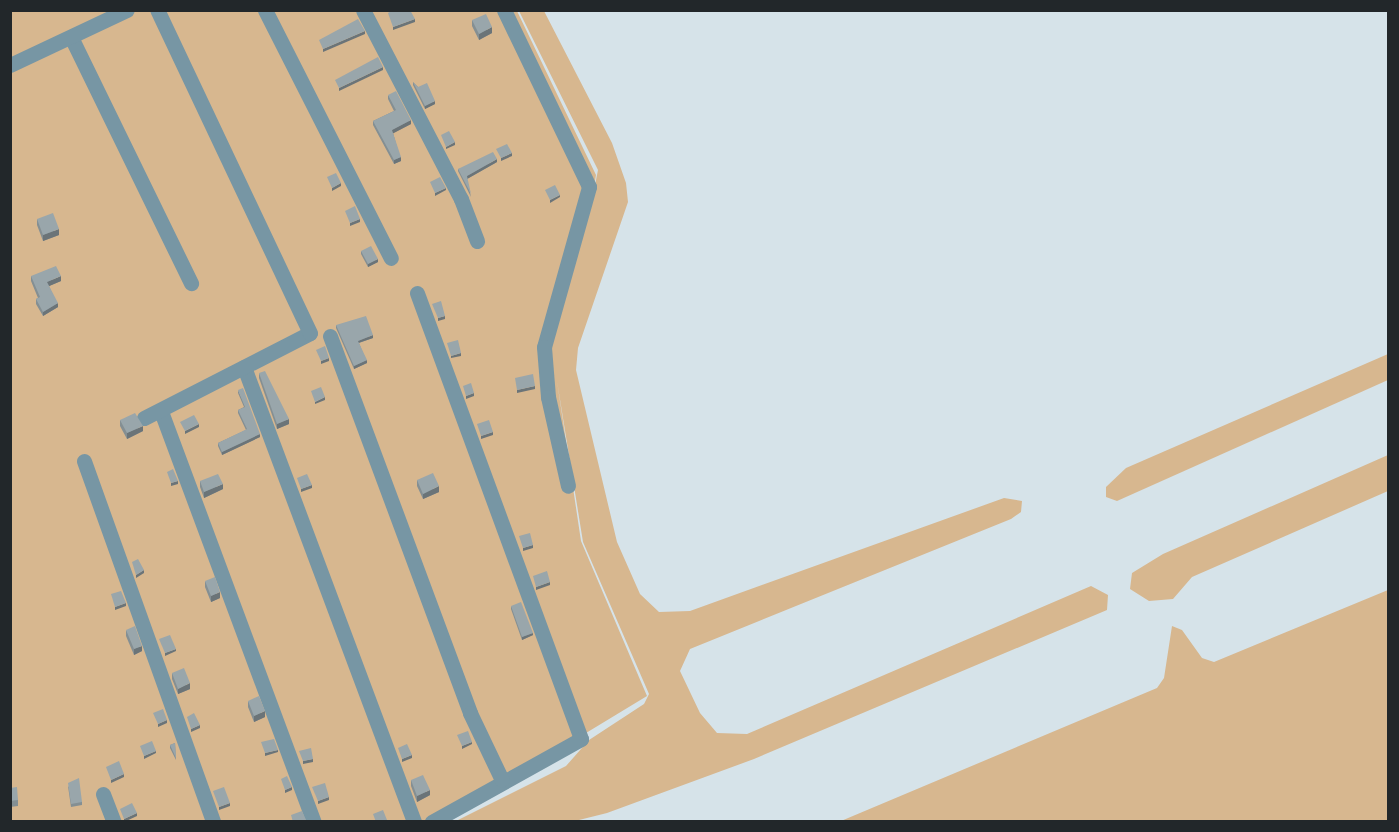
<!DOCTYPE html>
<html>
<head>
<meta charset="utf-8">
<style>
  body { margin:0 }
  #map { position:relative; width:1399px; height:832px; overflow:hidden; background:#d6e3e9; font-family:"Varela Round",sans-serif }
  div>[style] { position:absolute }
  .green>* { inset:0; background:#d7b78f }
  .minor>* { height:15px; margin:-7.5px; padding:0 7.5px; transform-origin:7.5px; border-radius:7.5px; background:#7796a4 }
  .wall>* { inset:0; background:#848f93 }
  .shaded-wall>* { inset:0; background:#6b7478 }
  .building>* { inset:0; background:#99a6ab }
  span { translate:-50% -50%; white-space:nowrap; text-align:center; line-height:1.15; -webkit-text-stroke:4.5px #d6e3e9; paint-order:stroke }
  .frame { position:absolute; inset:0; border:12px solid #22272a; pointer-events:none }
</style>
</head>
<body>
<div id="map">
  <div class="green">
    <i style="clip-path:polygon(10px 11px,517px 11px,596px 175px,589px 215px,598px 170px,519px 11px,544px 11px,612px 143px,626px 183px,628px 202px,578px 348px,576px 370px,617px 542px,640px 594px,659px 612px,690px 611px,1004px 498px,1022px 501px,1021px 512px,1011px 519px,690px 649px,680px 671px,700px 713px,717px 733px,747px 734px,1091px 586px,1108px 595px,1107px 610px,754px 759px,607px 813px,571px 822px,456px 821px,566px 766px,589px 740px,644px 704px,649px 694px,583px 542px,557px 381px,581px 541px,647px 696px,441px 821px,11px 821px)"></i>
    <i style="clip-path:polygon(1388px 354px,1388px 380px,1117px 501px,1106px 497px,1106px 487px,1126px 468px)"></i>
    <i style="clip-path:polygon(1388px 455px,1388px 491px,1192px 577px,1173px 599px,1149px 601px,1130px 589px,1132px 573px,1163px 554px)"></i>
    <i style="clip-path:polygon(1388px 590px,1388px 821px,841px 821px,1157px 688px,1164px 678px,1172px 626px,1182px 630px,1202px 658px,1214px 662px)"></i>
  </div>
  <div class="minor">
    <i style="left:265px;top:10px;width:278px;rotate:63.1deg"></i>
    <i style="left:363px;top:10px;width:213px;rotate:62.6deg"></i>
    <i style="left:461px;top:199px;width:45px;rotate:69.1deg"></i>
    <i style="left:504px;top:10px;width:196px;rotate:64.3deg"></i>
    <i style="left:589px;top:187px;width:166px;rotate:105.7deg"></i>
    <i style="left:544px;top:347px;width:50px;rotate:85.4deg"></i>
    <i style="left:548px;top:397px;width:91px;rotate:77.3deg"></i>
    <i style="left:71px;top:37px;width:274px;rotate:64deg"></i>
    <i style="left:10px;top:65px;width:129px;rotate:-25.2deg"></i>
    <i style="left:417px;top:293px;width:475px;rotate:69.8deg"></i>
    <i style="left:581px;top:739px;width:171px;rotate:150.9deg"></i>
    <i style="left:330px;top:336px;width:402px;rotate:69.6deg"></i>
    <i style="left:470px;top:713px;width:74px;rotate:64.5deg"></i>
    <i style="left:244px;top:367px;width:486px;rotate:69.5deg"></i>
    <i style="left:162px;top:414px;width:435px;rotate:69.6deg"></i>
    <i style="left:144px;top:418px;width:186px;rotate:-27.1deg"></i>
    <i style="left:310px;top:333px;width:357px;rotate:-115.3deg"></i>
    <i style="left:84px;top:461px;width:383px;rotate:70.3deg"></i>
    <i style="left:103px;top:794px;width:30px;rotate:69deg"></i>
  </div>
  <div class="wall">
    <i style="clip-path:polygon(472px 20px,492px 33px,479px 40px,472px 26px)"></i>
    <i style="clip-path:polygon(413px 82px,435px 104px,425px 109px,413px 85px)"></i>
    <i style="clip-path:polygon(388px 95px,411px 124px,393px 133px,401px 161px,394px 164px,373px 125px,373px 121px,394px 111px,388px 99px)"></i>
    <i style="clip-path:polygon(497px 162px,467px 179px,471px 197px,458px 171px,458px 169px)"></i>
    <i style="clip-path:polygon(37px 219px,59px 235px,43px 241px,37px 225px)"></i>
    <i style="clip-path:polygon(361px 251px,378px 262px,368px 267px,361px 254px)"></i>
    <i style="clip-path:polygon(31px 276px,61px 281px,49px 286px,58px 307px,43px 316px,36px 304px,36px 299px,38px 298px,31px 281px)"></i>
    <i style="clip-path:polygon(336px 325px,373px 338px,359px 343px,367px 363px,354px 369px,336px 328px)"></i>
    <i style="clip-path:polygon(259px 373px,289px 424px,277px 429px,259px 378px)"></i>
    <i style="clip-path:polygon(238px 390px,260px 437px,222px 455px,218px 446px,218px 443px,246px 430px,238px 413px,238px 410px,244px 407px,238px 393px)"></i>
    <i style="clip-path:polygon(120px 420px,143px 431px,127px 439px,120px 426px)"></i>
    <i style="clip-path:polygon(417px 480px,439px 492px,423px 499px,417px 486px)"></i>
    <i style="clip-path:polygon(200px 481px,223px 489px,204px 498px,200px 487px)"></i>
    <i style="clip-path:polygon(205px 581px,220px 598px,211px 602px,205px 587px)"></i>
    <i style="clip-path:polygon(511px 606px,533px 635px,522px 640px,511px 609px)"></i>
    <i style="clip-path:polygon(126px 630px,142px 651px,134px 655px,126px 636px)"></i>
    <i style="clip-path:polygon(172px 673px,190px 689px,178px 694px,172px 679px)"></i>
    <i style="clip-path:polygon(248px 701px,265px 717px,254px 722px,248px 707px)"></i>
    <i style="clip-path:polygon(175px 743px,176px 760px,170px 748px,170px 745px)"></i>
    <i style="clip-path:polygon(411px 780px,430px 795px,417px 802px,411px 786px)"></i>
    <i style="clip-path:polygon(68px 786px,82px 802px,82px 805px,71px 807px)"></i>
    <i style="clip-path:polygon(10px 788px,18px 800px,18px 806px,10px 807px)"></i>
  </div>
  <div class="shaded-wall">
    <i style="clip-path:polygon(415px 19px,415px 22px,393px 30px,393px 27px)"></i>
    <i style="clip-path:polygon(492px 27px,492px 33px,479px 40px,479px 34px)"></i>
    <i style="clip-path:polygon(365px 31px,365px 34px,323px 52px,323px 49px)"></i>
    <i style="clip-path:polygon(383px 67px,383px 70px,339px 91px,339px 88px)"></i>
    <i style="clip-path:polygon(435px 101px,435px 104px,425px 109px,425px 106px)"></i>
    <i style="clip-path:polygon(411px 120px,411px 124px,392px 134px,392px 130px)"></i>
    <i style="clip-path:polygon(455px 142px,455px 145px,446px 149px,446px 147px)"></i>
    <i style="clip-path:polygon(512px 153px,512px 156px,501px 161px,501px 158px)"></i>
    <i style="clip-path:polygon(401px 157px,401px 161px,394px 164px,394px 160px)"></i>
    <i style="clip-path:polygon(497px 159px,497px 162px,467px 179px,467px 176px)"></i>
    <i style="clip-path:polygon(341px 183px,341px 186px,332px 191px,332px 188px)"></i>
    <i style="clip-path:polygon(446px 188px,446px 190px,435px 196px,435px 193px)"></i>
    <i style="clip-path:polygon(560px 195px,560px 197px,550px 203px,550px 200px)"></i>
    <i style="clip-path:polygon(360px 219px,360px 222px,350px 226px,350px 223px)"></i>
    <i style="clip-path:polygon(59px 229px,59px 235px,43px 241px,43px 235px)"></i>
    <i style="clip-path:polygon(378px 259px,378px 262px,368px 267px,368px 264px)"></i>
    <i style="clip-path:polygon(61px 276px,61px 281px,47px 287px,47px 282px)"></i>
    <i style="clip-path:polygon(58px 303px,58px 307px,43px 316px,43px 312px)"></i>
    <i style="clip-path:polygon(445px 316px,445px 319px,438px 321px,438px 318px)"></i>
    <i style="clip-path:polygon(373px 335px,373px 338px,358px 343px,358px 341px)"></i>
    <i style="clip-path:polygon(461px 353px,461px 356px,451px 358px,451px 356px)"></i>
    <i style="clip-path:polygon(329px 358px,329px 361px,321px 364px,321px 361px)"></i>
    <i style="clip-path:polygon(367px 360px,367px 363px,354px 369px,354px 366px)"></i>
    <i style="clip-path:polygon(535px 386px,535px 389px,517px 393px,517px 390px)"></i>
    <i style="clip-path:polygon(474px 393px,474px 396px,466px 399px,466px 396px)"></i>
    <i style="clip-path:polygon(325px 397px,325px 400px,315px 404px,315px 402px)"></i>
    <i style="clip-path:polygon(289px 419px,289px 424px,277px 429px,277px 424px)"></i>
    <i style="clip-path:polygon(199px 424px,199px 427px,185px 434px,185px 431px)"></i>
    <i style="clip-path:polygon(143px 426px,143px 431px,127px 439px,127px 433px)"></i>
    <i style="clip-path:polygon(493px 432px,493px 435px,481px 439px,481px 436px)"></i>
    <i style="clip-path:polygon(260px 434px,260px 437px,222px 455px,222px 452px)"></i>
    <i style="clip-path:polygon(178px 481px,178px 484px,171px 486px,171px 483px)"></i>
    <i style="clip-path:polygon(223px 484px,223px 489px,204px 498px,204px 492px)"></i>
    <i style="clip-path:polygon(312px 485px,312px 488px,301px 492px,301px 489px)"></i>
    <i style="clip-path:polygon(439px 486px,439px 492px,423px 499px,423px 494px)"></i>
    <i style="clip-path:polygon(533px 545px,533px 548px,523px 551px,523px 548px)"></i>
    <i style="clip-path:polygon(144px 570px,144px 573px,136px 578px,136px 575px)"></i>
    <i style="clip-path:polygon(550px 582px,550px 585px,536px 590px,536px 587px)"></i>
    <i style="clip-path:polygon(220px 592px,220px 598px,211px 602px,211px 596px)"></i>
    <i style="clip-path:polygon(126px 603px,126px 606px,115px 610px,115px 607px)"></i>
    <i style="clip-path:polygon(533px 633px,533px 635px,522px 640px,522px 637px)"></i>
    <i style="clip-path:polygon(142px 646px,142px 651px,134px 655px,134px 649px)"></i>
    <i style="clip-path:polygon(176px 649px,176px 651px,165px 656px,165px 653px)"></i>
    <i style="clip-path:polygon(190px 683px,190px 689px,178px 694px,178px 689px)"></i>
    <i style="clip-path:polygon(265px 711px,265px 717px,254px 722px,254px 716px)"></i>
    <i style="clip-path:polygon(167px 720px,167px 723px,158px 727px,158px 724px)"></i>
    <i style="clip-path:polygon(200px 725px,200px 728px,191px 732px,191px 729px)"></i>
    <i style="clip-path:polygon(472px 742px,472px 744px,462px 749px,462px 746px)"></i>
    <i style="clip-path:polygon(278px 750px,278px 752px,265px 756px,265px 753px)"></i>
    <i style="clip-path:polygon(156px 751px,156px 753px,144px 759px,144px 756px)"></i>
    <i style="clip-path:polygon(412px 755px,412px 758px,402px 762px,402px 759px)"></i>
    <i style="clip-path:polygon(313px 759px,313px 762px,303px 764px,303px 761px)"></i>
    <i style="clip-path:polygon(124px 774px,124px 777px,111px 783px,111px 780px)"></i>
    <i style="clip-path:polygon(292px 787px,292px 790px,285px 793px,285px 790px)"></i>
    <i style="clip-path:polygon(430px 790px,430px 795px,417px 802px,417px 796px)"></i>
    <i style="clip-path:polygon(329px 797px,329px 800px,318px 804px,318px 801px)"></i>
    <i style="clip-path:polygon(230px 803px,230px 806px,219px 810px,219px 807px)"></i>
    <i style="clip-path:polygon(137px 813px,137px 816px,124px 822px,124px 819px)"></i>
  </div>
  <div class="building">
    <i style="clip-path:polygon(393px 10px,410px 10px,415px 19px,393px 27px,388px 13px)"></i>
    <i style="clip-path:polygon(486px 14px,492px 27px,479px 34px,472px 20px)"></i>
    <i style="clip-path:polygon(358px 19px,365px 31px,323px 49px,319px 40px)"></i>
    <i style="clip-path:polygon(378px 57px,383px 67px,339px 88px,335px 80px)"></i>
    <i style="clip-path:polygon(413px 82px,418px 87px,427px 83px,435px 101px,425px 106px)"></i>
    <i style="clip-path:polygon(396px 91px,411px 120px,392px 130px,401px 157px,394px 160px,373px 121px,396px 110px,388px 95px)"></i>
    <i style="clip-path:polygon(449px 131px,455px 142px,446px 147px,441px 135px)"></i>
    <i style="clip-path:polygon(507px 144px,512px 153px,501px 158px,496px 149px)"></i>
    <i style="clip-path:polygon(493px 152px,497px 159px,467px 176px,471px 194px,458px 169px)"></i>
    <i style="clip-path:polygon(336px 173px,341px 183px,332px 188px,327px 177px)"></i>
    <i style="clip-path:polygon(440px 177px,446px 188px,435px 193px,430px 182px)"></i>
    <i style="clip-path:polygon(555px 185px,560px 195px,550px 200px,545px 190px)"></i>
    <i style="clip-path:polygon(355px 206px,360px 219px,350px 223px,345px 211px)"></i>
    <i style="clip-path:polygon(53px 213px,59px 229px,43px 235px,37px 219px)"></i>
    <i style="clip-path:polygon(371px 246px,378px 259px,368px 264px,361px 251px)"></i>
    <i style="clip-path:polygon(56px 266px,61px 276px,47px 282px,58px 303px,43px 312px,36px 299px,40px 297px,31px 276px)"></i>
    <i style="clip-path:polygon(441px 301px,445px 316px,438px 318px,432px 304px)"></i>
    <i style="clip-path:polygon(366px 316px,373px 335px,358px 341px,367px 360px,354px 366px,336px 325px)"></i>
    <i style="clip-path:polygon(458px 340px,461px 353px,451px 356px,447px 343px)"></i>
    <i style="clip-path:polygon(325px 346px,329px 358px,321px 361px,316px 350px)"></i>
    <i style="clip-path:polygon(265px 371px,289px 419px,277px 424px,259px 373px)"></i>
    <i style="clip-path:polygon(533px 374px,535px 386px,517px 390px,515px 378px)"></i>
    <i style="clip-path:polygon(471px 383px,474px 393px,466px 396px,463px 386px)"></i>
    <i style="clip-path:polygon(321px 387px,325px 397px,315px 402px,311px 391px)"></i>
    <i style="clip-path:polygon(243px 388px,260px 434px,222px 452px,218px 443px,247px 429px,238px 410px,245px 407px,238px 390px)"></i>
    <i style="clip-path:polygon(135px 413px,143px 426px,127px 433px,120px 420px)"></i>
    <i style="clip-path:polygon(194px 415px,199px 424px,185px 431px,180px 422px)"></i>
    <i style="clip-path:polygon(489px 420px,493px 432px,481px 436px,477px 424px)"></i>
    <i style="clip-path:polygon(173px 469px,178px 481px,171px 483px,167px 472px)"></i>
    <i style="clip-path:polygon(433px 473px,439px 486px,423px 494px,417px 480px)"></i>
    <i style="clip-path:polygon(218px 474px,223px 484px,204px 492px,200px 481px)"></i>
    <i style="clip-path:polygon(307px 474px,312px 485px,301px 489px,297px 478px)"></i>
    <i style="clip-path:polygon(530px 533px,533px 545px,523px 548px,519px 536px)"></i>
    <i style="clip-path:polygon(138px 559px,144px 570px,136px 575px,132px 562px)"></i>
    <i style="clip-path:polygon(547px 571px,550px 582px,536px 587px,533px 576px)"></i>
    <i style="clip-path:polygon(215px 577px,220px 592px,211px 596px,205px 581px)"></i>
    <i style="clip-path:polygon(121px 591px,126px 603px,115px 607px,111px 594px)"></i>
    <i style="clip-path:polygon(521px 602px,533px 633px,522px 637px,511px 606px)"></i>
    <i style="clip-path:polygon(135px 626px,142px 646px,134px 649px,126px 630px)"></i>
    <i style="clip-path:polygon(170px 635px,176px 649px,165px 653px,159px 639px)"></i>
    <i style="clip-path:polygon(184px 668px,190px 683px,178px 689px,172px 673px)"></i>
    <i style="clip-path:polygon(259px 696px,265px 711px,254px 716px,248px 701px)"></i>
    <i style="clip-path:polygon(163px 709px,167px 720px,158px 724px,153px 713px)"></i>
    <i style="clip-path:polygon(194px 713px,200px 725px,191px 729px,187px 717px)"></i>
    <i style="clip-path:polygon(468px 731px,472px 742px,462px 746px,457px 735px)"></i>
    <i style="clip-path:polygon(274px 739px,278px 750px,265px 753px,261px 742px)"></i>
    <i style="clip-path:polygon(152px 741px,156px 751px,144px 756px,140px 746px)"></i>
    <i style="clip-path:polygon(175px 743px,176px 758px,170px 745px)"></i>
    <i style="clip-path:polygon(407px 744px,412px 755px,402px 759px,398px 748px)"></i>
    <i style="clip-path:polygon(311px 748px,313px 759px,303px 761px,299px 751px)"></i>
    <i style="clip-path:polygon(119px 761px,124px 774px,111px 780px,106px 767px)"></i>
    <i style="clip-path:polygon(423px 775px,430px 790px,417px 796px,411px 780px)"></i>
    <i style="clip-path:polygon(287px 776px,292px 787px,285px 790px,281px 779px)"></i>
    <i style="clip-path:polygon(79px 778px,82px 802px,71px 804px,68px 783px)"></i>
    <i style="clip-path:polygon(325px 783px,329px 797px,318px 801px,312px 787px)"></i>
    <i style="clip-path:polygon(17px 787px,18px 800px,10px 801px,10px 788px)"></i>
    <i style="clip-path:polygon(224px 787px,230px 803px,219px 807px,213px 791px)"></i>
    <i style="clip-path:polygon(132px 803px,137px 813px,124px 819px,120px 809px)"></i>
    <i style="clip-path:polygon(383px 810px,387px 820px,382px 822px,376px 822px,373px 814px)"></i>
    <i style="clip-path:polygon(302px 811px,307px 822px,293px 822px,291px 815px)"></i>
  </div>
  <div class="frame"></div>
</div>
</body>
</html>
